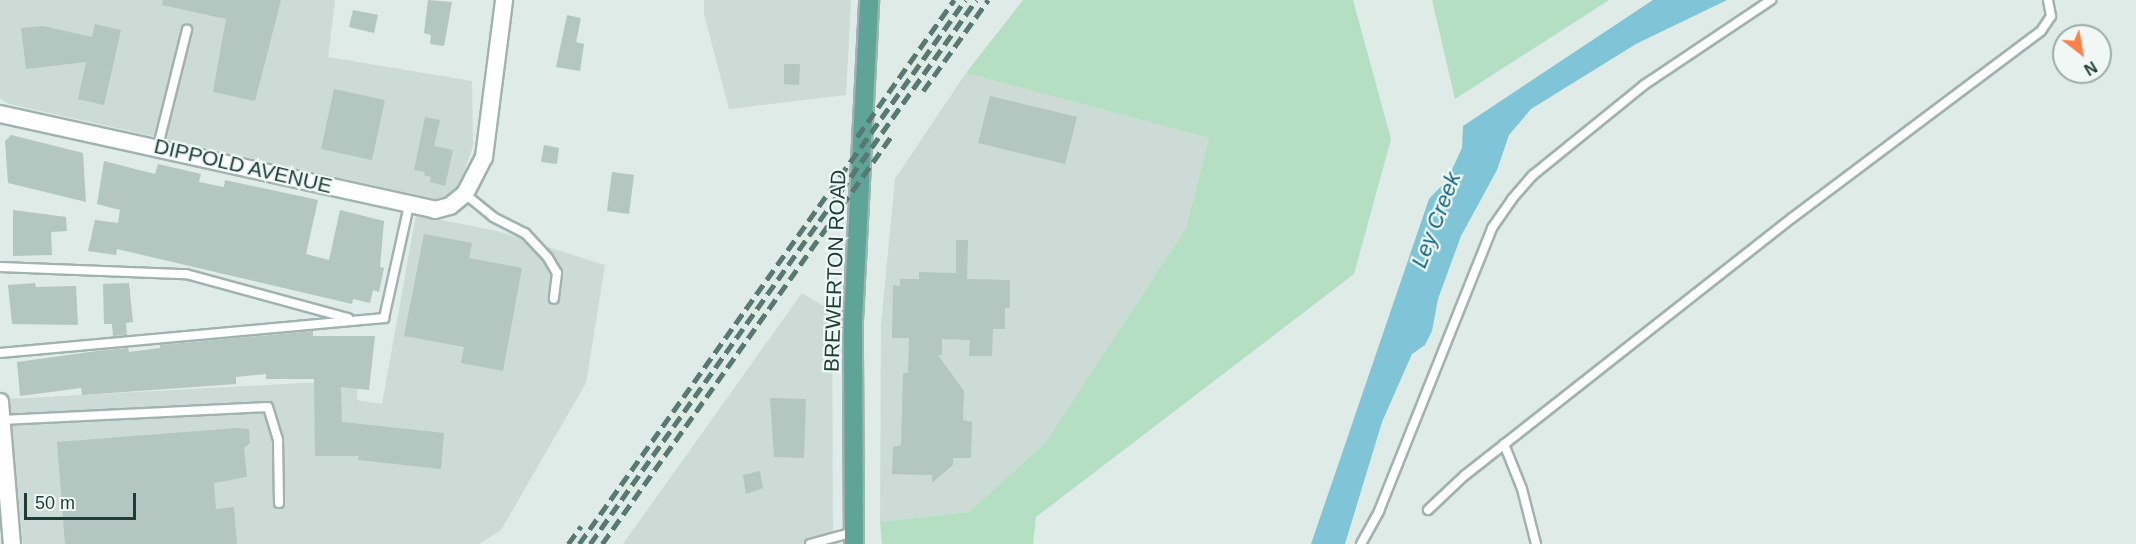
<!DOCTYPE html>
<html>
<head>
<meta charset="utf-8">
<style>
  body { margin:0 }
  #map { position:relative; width:2136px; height:544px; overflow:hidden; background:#deebe6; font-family:Helvetica,sans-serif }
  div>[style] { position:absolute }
  .built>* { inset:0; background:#ccdbd5 }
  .green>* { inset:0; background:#b5dfc2 }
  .water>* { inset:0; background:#80c5d7 }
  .building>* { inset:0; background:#b3c6bf }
  .roads { filter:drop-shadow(2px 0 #a1b3ae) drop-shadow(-2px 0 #a1b3ae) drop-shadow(0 2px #a1b3ae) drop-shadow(0 -2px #a1b3ae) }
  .service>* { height:8px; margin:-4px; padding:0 4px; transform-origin:4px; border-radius:4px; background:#fff }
  .minor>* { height:16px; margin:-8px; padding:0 8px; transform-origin:8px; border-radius:8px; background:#fff }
  .primary>* { height:18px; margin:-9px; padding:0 9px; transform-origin:9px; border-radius:9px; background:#5ea597 }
  .rail>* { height:4.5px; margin-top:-2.25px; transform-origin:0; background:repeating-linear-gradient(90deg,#587972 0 12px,transparent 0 18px) }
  span { translate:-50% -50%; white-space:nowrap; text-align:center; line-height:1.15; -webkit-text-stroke:4.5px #eff8f4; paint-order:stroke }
  .street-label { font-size:21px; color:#1e3d36 }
  .water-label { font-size:22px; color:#13677e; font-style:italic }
  .north { position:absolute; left:2052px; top:24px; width:60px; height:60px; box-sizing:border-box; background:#eff8f4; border:2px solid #9bada8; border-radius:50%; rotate:149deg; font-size:16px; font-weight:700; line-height:24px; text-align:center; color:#1e3d36 }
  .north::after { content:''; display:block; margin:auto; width:21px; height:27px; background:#ff7f49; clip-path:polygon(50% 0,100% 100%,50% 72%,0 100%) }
  .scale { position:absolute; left:24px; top:493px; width:112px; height:27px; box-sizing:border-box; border:3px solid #1e3d36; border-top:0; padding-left:8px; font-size:18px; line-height:21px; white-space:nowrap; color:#1e3d36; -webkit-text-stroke:4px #eff8f4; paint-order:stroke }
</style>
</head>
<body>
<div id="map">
  <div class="built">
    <i style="clip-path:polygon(0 0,335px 0,328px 57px,472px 81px,473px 146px,457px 192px,440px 200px,9px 104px,0 98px)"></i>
    <i style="clip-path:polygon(704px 0,851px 0,846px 95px,729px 109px,704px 14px)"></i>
    <i style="clip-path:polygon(966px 73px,1209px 138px,1186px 228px,1045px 443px,969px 512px,880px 522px,881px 325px,895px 179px)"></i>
    <i style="clip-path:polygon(416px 215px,497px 231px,605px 265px,586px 383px,501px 530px,479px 544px,23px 544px,9px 399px,358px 380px,357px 400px,382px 404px)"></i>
    <i style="clip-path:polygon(802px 293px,832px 311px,833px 544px,623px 544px)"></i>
  </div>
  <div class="green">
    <i style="clip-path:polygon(1023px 0,1353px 0,1391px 139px,1354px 274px,1036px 517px,1033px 544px,882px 544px,880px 522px,969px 512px,1045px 443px,1186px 228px,1209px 138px,966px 73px)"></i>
    <i style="clip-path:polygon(1432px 0,1609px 0,1455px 99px)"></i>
  </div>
  <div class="water">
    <i style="clip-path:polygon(1653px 0,1727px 0,1636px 44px,1531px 109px,1509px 135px,1497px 170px,1461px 236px,1438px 299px,1432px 331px,1425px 345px,1412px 354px,1382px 422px,1345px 544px,1311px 544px,1429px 199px,1447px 180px,1462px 148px,1463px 126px)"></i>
  </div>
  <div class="building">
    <i style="clip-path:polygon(163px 0,281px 0,255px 101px,213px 92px,226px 19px,162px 5px)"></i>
    <i style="clip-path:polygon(428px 0,452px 2px,444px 46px,430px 44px,431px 35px,424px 33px)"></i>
    <i style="clip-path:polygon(353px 10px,378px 15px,374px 33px,349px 27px)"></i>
    <i style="clip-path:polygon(567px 15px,581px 18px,576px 42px,584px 44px,580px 71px,556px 67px)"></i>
    <i style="clip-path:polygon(95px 24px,121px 30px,104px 105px,78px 99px,86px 62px,26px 69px,21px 28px,43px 26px,92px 37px)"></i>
    <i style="clip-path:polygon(784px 64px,800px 64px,799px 85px,784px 84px)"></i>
    <i style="clip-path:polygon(334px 89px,385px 100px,372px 160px,321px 149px)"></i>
    <i style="clip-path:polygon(990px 96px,1077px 117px,1065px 164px,978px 143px)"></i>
    <i style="clip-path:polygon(425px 117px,440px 120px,434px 146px,453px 150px,445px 186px,430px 182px,431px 177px,424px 175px,425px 172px,414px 170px)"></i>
    <i style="clip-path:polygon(11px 135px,83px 153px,86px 202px,8px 183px,5px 141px)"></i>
    <i style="clip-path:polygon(544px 145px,559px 148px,557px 164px,541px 162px)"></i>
    <i style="clip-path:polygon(104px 161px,155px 174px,158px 164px,201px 174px,199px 182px,224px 187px,225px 180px,318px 200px,306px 254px,329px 260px,340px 210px,384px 221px,380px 267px,384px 268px,379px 292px,373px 290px,370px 303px,353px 299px,352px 304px,117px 249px,116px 255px,88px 251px,95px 220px,118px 223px,120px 210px,97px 204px)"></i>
    <i style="clip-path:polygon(612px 172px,634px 175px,629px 214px,607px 211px)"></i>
    <i style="clip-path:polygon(13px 210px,66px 217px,67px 231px,51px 232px,52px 255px,13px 256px)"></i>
    <i style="clip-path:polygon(424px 234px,472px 243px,469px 258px,522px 268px,503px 371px,461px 363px,464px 347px,404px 336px)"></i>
    <i style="clip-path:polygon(956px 240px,968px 240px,967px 279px,1010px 280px,1010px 308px,1005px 308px,1005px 329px,993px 329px,992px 356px,969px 356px,970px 340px,942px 339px,942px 355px,938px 355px,964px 391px,963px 420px,972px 422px,971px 458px,953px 458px,953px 465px,932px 483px,932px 475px,892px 474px,893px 447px,901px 445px,903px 373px,908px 373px,909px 338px,892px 338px,893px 285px,900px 286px,900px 279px,919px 279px,919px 272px,956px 273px)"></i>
    <i style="clip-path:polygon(35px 283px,36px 287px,76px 286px,78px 325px,12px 324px,8px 285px)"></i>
    <i style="clip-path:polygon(129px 283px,133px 322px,126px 323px,127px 335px,113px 336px,112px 324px,104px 324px,103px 284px)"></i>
    <i style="clip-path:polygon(313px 331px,313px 336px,375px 336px,369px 390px,341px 387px,342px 422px,444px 433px,441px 469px,358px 460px,359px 456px,315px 456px,314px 379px,266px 379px,266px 374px,236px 377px,236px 384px,82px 395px,81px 388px,20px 396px,17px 362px,97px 351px,128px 348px,129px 352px,160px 348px,160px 345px)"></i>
    <i style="clip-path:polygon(770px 398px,806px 399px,804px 458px,774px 457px)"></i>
    <i style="clip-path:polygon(237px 428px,249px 429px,250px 443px,244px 448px,247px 477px,214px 483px,216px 509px,234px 507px,237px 544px,65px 544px,57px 442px)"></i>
    <i style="clip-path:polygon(760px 471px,763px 488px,746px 494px,743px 475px)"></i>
  </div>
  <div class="roads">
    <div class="service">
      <i style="left:158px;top:146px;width:120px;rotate:-76deg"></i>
      <i style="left:465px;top:194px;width:36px;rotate:39deg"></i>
      <i style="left:493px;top:217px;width:36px;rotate:27deg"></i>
      <i style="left:525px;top:233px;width:34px;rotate:47deg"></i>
      <i style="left:548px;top:258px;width:17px;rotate:59deg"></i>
      <i style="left:557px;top:273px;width:26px;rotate:97deg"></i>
      <i style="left:0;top:267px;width:186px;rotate:2.2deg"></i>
      <i style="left:186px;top:274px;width:168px;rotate:15.2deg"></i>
      <i style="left:0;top:353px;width:386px;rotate:-5.2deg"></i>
      <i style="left:384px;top:318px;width:116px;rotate:-77.5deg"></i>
      <i style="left:2px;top:420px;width:266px;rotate:-2.8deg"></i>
      <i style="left:268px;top:407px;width:34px;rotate:73deg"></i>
      <i style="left:278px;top:440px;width:63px;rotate:89.1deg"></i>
      <i style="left:1504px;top:444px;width:48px;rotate:68.2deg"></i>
      <i style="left:1522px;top:489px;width:57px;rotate:75.7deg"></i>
      <i style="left:1428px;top:510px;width:50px;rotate:-43.4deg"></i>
      <i style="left:1464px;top:476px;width:417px;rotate:-38.2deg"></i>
      <i style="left:1792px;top:218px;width:311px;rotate:-36.9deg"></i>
      <i style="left:2041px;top:31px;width:18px;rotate:-56deg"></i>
      <i style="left:2051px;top:16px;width:16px;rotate:-101deg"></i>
      <i style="left:810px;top:544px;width:46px;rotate:-15.3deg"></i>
      <i style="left:1361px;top:544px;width:38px;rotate:-61deg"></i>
      <i style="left:1379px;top:511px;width:305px;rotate:-68.2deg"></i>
      <i style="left:1492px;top:228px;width:35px;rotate:-55deg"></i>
      <i style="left:1512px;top:199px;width:32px;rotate:-49deg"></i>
      <i style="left:1533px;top:175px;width:143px;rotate:-39deg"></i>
      <i style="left:1644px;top:85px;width:153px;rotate:-33.8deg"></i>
    </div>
    <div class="minor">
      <i style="left:0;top:114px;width:445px;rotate:12.4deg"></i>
      <i style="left:435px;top:210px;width:16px;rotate:-15deg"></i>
      <i style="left:450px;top:206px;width:19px;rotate:-39deg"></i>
      <i style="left:465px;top:194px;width:42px;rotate:-62.8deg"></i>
      <i style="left:484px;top:157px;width:158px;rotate:-82.7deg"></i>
      <i style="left:0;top:402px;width:143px;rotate:85.2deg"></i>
    </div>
    <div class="primary">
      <i style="left:854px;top:544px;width:224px;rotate:-90.3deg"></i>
      <i style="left:853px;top:320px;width:320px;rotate:-87.1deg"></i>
    </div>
  </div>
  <div class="rail">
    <i style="left:923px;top:91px;width:112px;rotate:-54.5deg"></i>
    <i style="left:857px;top:137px;width:168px;rotate:-54.7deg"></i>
    <i style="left:568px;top:544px;width:22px;rotate:-54deg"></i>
    <i style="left:579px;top:544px;width:667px;rotate:-54.64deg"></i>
    <i style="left:590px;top:544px;width:667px;rotate:-54.64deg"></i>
    <i style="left:602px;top:544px;width:501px;rotate:-54.66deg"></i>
  </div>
  <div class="street-label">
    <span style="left:243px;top:166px;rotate:13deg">DIPPOLD AVENUE</span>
    <span style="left:835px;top:271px;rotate:-88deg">BREWERTON ROAD</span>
  </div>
  <div class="water-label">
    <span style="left:1436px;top:220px;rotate:-69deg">Ley Creek</span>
  </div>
  <div class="north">N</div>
  <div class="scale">50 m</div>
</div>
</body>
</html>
